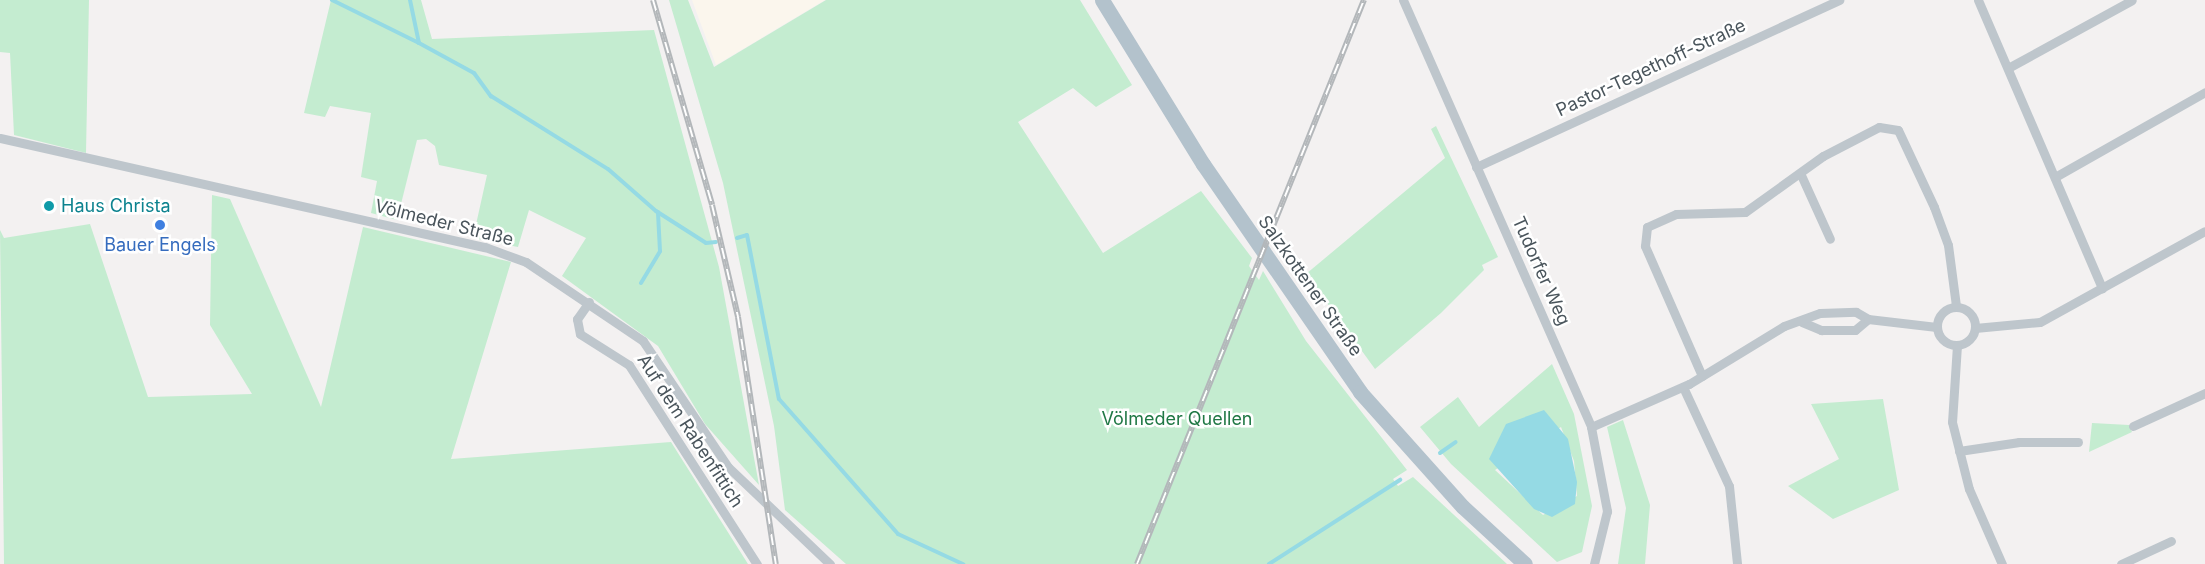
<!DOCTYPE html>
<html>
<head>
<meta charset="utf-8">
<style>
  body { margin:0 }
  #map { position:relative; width:2205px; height:564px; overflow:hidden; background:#f3f1f1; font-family:Inter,sans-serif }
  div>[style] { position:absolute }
  .commercial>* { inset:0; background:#fbf6ed }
  .green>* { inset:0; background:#c4ecd0 }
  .water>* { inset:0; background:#95dae4 }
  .stream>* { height:4px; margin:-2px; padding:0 2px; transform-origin:2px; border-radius:2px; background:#95dae4 }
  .minor>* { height:9px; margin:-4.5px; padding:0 4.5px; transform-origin:4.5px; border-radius:4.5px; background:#bec6cc }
  .minor>.ring { margin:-4.5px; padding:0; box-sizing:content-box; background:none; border:9px solid #bec6cc; border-radius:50% }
  .primary>* { height:15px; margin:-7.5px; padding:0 7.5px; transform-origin:7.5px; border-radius:7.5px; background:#b3c2cc }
  .rail>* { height:6px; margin-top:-3px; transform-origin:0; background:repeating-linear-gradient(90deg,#fff 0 11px,#b3b7ba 0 22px); box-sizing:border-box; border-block:2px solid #b3b7ba }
  .dots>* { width:16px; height:16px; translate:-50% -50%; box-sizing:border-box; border:3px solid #fff; border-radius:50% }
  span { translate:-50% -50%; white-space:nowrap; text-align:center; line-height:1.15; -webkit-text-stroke:5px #fff; paint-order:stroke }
  .street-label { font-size:18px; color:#4a555c }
  .culture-label { font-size:18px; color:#0d838f }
  .left { translate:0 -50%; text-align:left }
  .shop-label { font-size:18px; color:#366cbe }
  .park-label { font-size:18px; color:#207845 }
</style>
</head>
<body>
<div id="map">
  <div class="commercial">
    <i style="clip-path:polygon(692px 0,825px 0,716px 65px)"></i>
  </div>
  <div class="green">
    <i style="clip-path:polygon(0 0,89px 0,86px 153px,14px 135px,10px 53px,0 52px)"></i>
    <i style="clip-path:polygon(331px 0,421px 0,432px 39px,654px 30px,719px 267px,759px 485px,705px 424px,658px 346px,562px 276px,586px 238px,529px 210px,518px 247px,473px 238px,487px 175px,439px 165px,435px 146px,426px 139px,417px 140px,397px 220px,371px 213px,377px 181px,361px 177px,371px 113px,330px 106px,325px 117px,304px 113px)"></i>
    <i style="clip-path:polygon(669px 0,688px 0,714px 67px,826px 0,1080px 0,1132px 85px,1096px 107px,1073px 88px,1018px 122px,1103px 253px,1201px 191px,1252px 258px,1249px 266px,1259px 280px,1263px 271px,1306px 341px,1407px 470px,1393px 479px,1398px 486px,1413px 477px,1507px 564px,846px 564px,785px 510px,774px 426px,723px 183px)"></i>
    <i style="clip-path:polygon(1436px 126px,1498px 257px,1482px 265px,1484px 270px,1441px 313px,1375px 369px,1306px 274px,1445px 158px,1431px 129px)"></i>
    <i style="clip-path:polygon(212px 195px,230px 199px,321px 407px,363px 227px,511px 262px,451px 459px,671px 442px,748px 564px,4px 564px,0 230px,4px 238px,90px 224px,148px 397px,252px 394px,210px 325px)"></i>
    <i style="clip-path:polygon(evenodd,1552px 364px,1574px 414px,1592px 506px,1582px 552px,1557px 562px,1451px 464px,1420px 427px,1458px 397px,1479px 427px,1552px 364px,1561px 427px,1574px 461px,1577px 496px,1543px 515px,1495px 470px,1561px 427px)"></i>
    <i style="clip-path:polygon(1883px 399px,1899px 490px,1833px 519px,1788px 486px,1839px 459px,1811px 404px)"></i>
    <i style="clip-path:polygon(1623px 420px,1650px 505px,1645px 564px,1618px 564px,1626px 508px,1607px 427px)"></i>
    <i style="clip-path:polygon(2092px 423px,2129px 425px,2132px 432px,2089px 452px)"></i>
  </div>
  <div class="water">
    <i style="clip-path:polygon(1544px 410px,1568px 439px,1577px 482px,1575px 504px,1552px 517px,1534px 509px,1489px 459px,1506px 424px)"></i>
  </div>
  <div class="stream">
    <i style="left:332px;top:0;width:97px;rotate:26.3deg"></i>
    <i style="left:410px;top:0;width:44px;rotate:78.2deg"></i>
    <i style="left:419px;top:43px;width:63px;rotate:28.6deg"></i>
    <i style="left:474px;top:73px;width:29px;rotate:54deg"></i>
    <i style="left:491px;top:96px;width:138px;rotate:32deg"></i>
    <i style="left:608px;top:169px;width:64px;rotate:41.2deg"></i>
    <i style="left:656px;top:211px;width:59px;rotate:32.6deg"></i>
    <i style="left:706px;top:243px;width:10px;rotate:-6deg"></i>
    <i style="left:737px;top:238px;width:10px;rotate:-17deg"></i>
    <i style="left:747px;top:235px;width:167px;rotate:79deg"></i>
    <i style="left:779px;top:399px;width:180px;rotate:48.6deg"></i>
    <i style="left:898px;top:534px;width:72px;rotate:24.8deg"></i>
    <i style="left:641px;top:283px;width:37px;rotate:-59deg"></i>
    <i style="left:660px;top:251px;width:39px;rotate:-93deg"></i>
    <i style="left:1440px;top:453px;width:19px;rotate:-35deg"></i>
    <i style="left:1269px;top:564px;width:156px;rotate:-32.7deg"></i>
  </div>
  <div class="minor">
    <i style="left:1403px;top:0;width:467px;rotate:66.2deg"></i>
    <i style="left:1591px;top:427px;width:86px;rotate:79.2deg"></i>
    <i style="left:1607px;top:511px;width:55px;rotate:103.8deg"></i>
    <i style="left:1978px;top:0;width:314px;rotate:66.7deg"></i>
    <i style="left:2008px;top:68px;width:141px;rotate:-28.7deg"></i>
    <i style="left:0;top:138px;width:497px;rotate:12.7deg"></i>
    <i style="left:485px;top:247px;width:44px;rotate:20.1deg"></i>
    <i style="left:526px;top:262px;width:141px;rotate:34deg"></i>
    <i style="left:643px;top:341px;width:152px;rotate:56deg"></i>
    <i style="left:728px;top:467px;width:141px;rotate:43.6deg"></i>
    <i style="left:1476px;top:167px;width:400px;rotate:-24.7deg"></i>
    <i style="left:1801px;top:175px;width:70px;rotate:65.6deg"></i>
    <i style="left:2055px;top:177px;width:172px;rotate:-29.5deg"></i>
    <i style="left:589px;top:302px;width:21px;rotate:125deg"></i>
    <i style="left:577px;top:319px;width:15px;rotate:79deg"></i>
    <i style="left:580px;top:334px;width:58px;rotate:32.3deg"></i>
    <i style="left:629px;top:365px;width:237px;rotate:57.3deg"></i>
    <i class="ring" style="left:1937px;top:307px;width:29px;height:29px"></i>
    <i style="left:1802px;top:322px;width:21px;rotate:23deg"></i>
    <i style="left:1821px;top:330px;width:34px"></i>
    <i style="left:1855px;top:330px;width:17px;rotate:-40deg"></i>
    <i style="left:1975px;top:328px;width:65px;rotate:-5.3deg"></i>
    <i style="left:2040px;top:322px;width:188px;rotate:-28.9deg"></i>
    <i style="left:1957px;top:345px;width:77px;rotate:93.7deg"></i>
    <i style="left:1952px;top:422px;width:69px;rotate:75.8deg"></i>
    <i style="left:1969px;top:489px;width:82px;rotate:66.3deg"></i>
    <i style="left:1702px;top:376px;width:142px;rotate:-113.7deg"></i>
    <i style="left:1645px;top:246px;width:19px;rotate:-84deg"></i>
    <i style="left:1647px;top:227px;width:32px;rotate:-24deg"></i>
    <i style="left:1676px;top:214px;width:69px;rotate:-1.7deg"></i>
    <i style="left:1745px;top:212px;width:96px;rotate:-35.7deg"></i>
    <i style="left:1823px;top:156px;width:63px;rotate:-27.4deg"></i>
    <i style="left:1879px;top:127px;width:19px;rotate:9deg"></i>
    <i style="left:1898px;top:130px;width:85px;rotate:64.9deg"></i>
    <i style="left:1934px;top:207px;width:40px;rotate:69.8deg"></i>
    <i style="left:1948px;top:245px;width:62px;rotate:82.5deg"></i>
    <i style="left:1683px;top:387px;width:109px;rotate:65.1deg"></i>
    <i style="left:1729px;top:486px;width:78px;rotate:84.1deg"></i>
    <i style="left:2133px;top:426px;width:79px;rotate:-24.6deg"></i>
    <i style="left:1591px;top:427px;width:107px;rotate:-23.7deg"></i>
    <i style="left:1689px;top:384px;width:111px;rotate:-31.4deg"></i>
    <i style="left:1784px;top:326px;width:38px;rotate:-20deg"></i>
    <i style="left:1820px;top:313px;width:36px;rotate:-2deg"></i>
    <i style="left:1856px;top:312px;width:14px;rotate:30deg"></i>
    <i style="left:1868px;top:319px;width:69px;rotate:6.6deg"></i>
    <i style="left:1959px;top:451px;width:61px;rotate:-8.5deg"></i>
    <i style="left:2019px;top:442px;width:59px"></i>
    <i style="left:2121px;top:564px;width:55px;rotate:-24.7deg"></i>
  </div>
  <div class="primary">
    <i style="left:1102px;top:0;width:193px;rotate:58.4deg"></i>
    <i style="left:1203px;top:164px;width:277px;rotate:55.4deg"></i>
    <i style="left:1360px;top:392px;width:154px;rotate:48.2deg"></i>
    <i style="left:1463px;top:507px;width:84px;rotate:42.6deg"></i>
  </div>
  <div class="rail">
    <i style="left:653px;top:0;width:213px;rotate:73.9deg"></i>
    <i style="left:712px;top:205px;width:115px;rotate:76.9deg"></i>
    <i style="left:738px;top:317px;width:250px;rotate:81.3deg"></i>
    <i style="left:1137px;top:564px;width:608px;rotate:-68.08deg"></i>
  </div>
  <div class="dots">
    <i style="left:49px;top:206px;background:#0f9aa8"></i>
    <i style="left:160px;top:225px;background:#3f7fe0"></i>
  </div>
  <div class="street-label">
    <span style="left:1651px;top:68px;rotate:-25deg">Pastor-Tegethoff-Straße</span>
    <span style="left:444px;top:223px;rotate:14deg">Völmeder Straße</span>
    <span style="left:1541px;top:271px;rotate:66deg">Tudorfer Weg</span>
    <span style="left:1310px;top:286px;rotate:55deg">Salzkottener Straße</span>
    <span style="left:690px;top:431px;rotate:57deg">Auf dem Rabenfittich</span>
  </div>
  <div class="culture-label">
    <span class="left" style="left:61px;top:206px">Haus Christa</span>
  </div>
  <div class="shop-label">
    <span style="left:160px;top:245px">Bauer Engels</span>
  </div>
  <div class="park-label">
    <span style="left:1177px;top:419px">Völmeder Quellen</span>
  </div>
</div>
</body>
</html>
